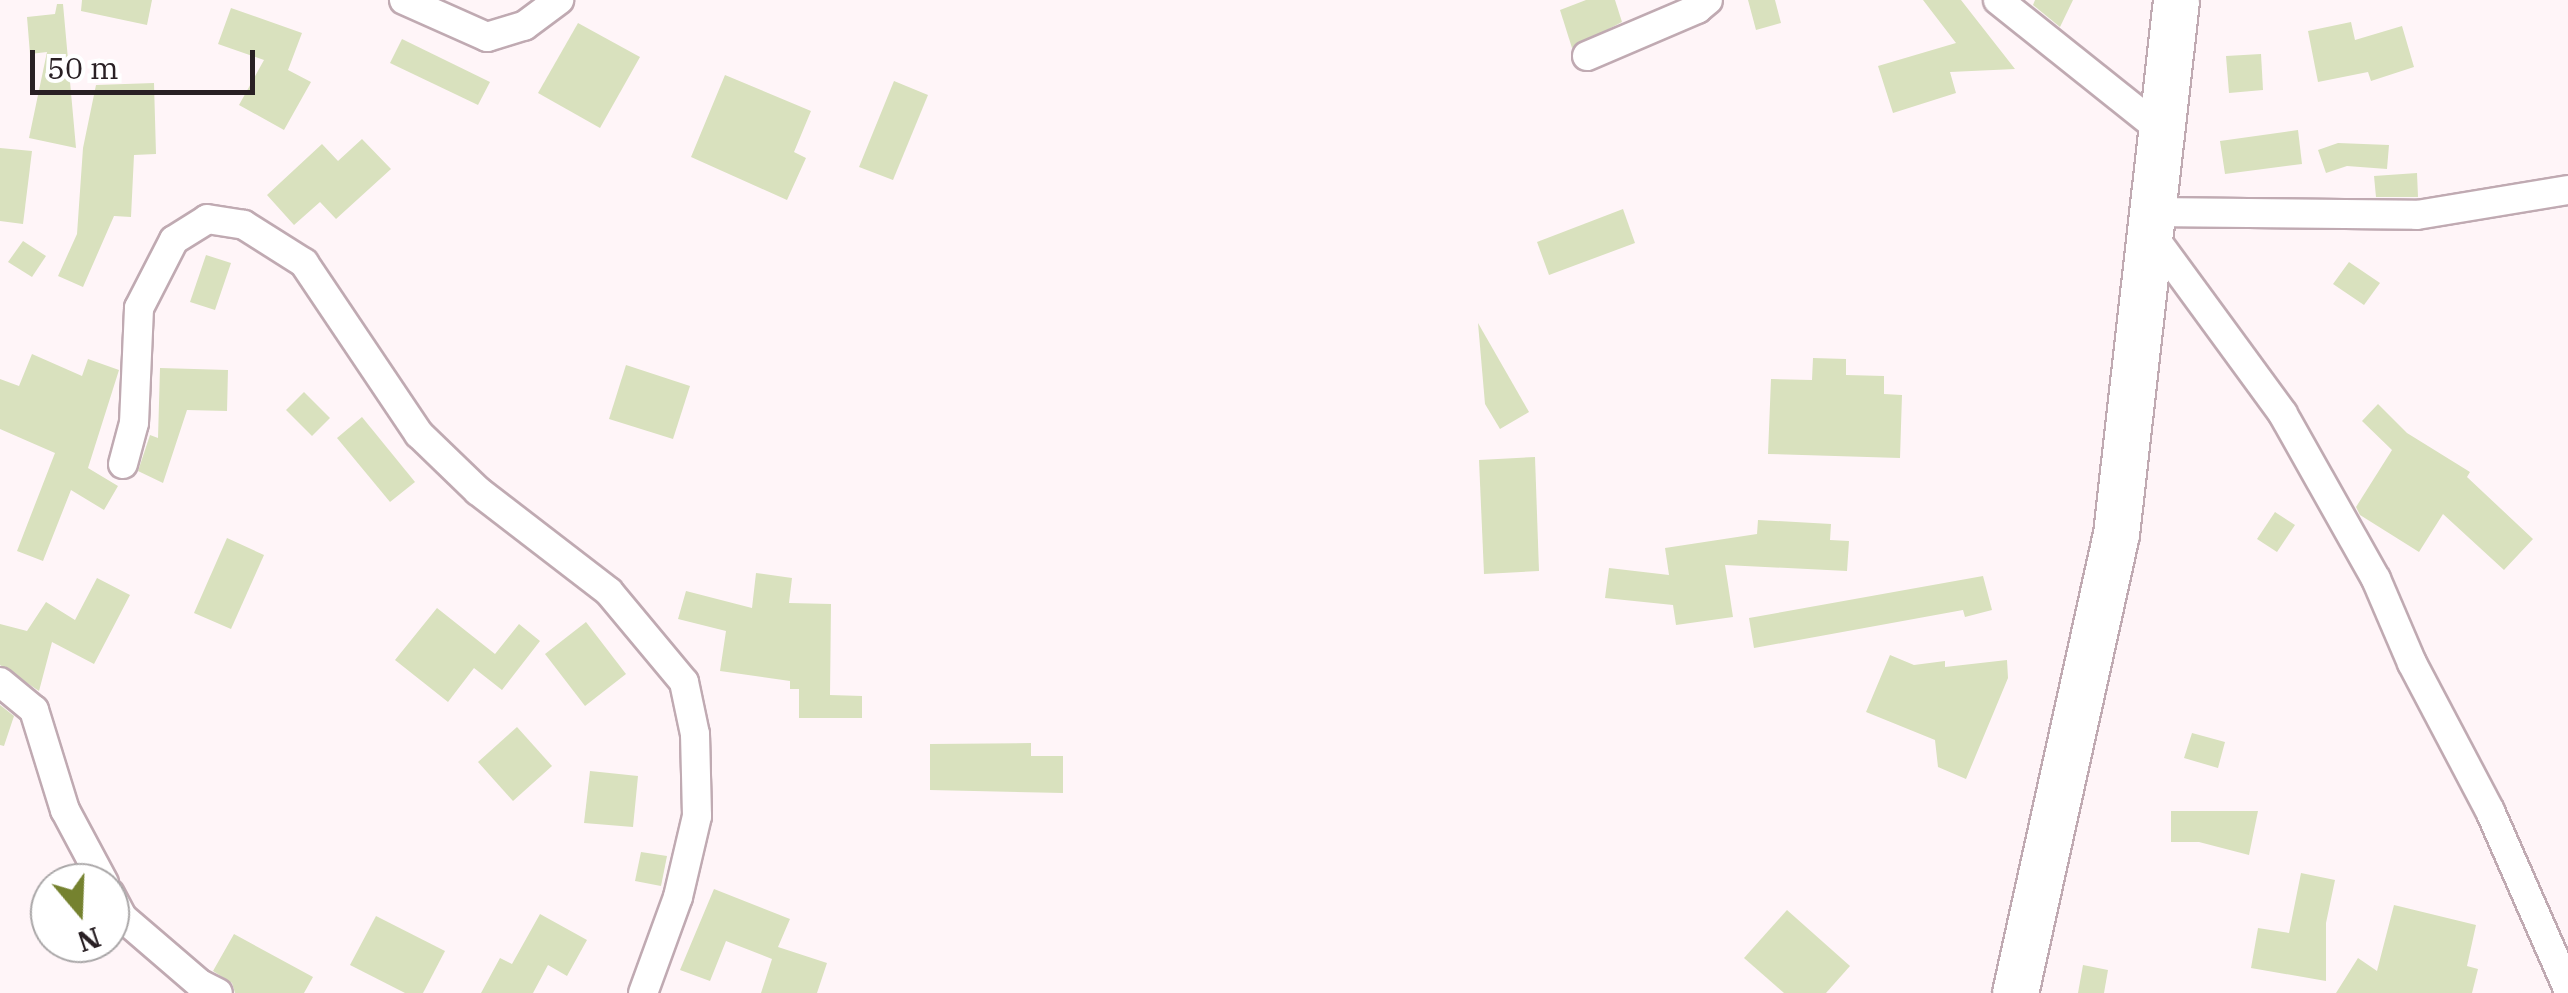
<!DOCTYPE html>
<html>
<head>
<meta charset="utf-8">
<style>
  body { margin:0 }
  #map { position:relative; width:2568px; height:993px; overflow:hidden; background:#fff5f8; font-family:"IBM Plex Serif",serif }
  div>[style] { position:absolute }
  .building>* { inset:0; background:#d9e1be }
  .roads { filter:drop-shadow(2px 0 #c0aab2) drop-shadow(-2px 0 #c0aab2) drop-shadow(0 2px #c0aab2) drop-shadow(0 -2px #c0aab2) }
  .minor>* { height:28px; margin:-14px; padding:0 14px; transform-origin:14px; border-radius:14px; background:#fff }
  .primary>* { height:45px; margin:-22.5px; padding:0 22.5px; transform-origin:22.5px; border-radius:22.5px; background:#fff }
  span { translate:-50% -50%; white-space:nowrap; text-align:center; line-height:1.15; -webkit-text-stroke:10px #fff; paint-order:stroke }
  .north { position:absolute; left:30px; top:863px; width:100px; height:100px; box-sizing:border-box; background:#fff; border:2px solid #a9a6a7; border-radius:50%; rotate:161deg; font-size:28px; font-weight:700; line-height:40px; text-align:center; color:#292024 }
  .north::after { content:''; display:block; margin:auto; width:35px; height:45px; background:#75822f; clip-path:polygon(50% 0,100% 100%,50% 72%,0 100%) }
  .scale { position:absolute; left:30px; top:50px; width:225px; height:45px; box-sizing:border-box; border:5px solid #292024; border-top:0; padding-left:12px; font-size:30px; line-height:35px; white-space:nowrap; color:#292024; -webkit-text-stroke:8px #fff; paint-order:stroke }
</style>
</head>
<body>
<div id="map">
  <div class="building">
    <i style="clip-path:polygon(82px 0,152px 0,147px 25px,81px 11px)"></i>
    <i style="clip-path:polygon(1586px 0,1615px 0,1622px 22px,1572px 48px,1560px 10px)"></i>
    <i style="clip-path:polygon(1748px 0,1775px 0,1781px 23px,1756px 30px)"></i>
    <i style="clip-path:polygon(1923px 0,1961px 0,2015px 69px,1950px 72px,1956px 93px,1893px 113px,1878px 66px,1956px 43px)"></i>
    <i style="clip-path:polygon(2035px 0,2073px 0,2060px 27px,2033px 5px)"></i>
    <i style="clip-path:polygon(57px 4px,63px 4px,76px 148px,29px 138px,47px 52px,30px 54px,27px 17px,55px 14px)"></i>
    <i style="clip-path:polygon(231px 8px,302px 33px,288px 70px,311px 82px,284px 130px,239px 105px,264px 60px,218px 44px)"></i>
    <i style="clip-path:polygon(2351px 22px,2355px 40px,2402px 26px,2414px 67px,2371px 81px,2368px 72px,2318px 82px,2308px 31px)"></i>
    <i style="clip-path:polygon(578px 23px,640px 57px,600px 128px,538px 93px)"></i>
    <i style="clip-path:polygon(402px 39px,490px 82px,478px 105px,390px 63px)"></i>
    <i style="clip-path:polygon(2261px 54px,2263px 90px,2229px 93px,2226px 56px)"></i>
    <i style="clip-path:polygon(725px 75px,811px 111px,794px 152px,806px 158px,787px 200px,691px 157px)"></i>
    <i style="clip-path:polygon(894px 81px,928px 95px,893px 180px,859px 167px)"></i>
    <i style="clip-path:polygon(154px 83px,156px 154px,134px 155px,131px 217px,114px 216px,83px 287px,58px 276px,77px 234px,83px 148px,96px 85px)"></i>
    <i style="clip-path:polygon(2298px 130px,2302px 164px,2225px 174px,2220px 141px)"></i>
    <i style="clip-path:polygon(362px 139px,391px 169px,336px 219px,320px 202px,294px 225px,267px 195px,322px 144px,338px 161px)"></i>
    <i style="clip-path:polygon(2338px 143px,2389px 145px,2387px 169px,2347px 166px,2326px 173px,2318px 150px)"></i>
    <i style="clip-path:polygon(0 148px,32px 151px,23px 224px,0 221px)"></i>
    <i style="clip-path:polygon(2417px 173px,2418px 197px,2376px 197px,2374px 176px)"></i>
    <i style="clip-path:polygon(1623px 209px,1635px 243px,1549px 275px,1537px 242px)"></i>
    <i style="clip-path:polygon(23px 241px,46px 256px,32px 277px,8px 262px)"></i>
    <i style="clip-path:polygon(206px 255px,231px 263px,215px 310px,190px 302px)"></i>
    <i style="clip-path:polygon(2349px 262px,2380px 283px,2364px 305px,2333px 284px)"></i>
    <i style="clip-path:polygon(1478px 323px,1529px 412px,1500px 429px,1485px 404px)"></i>
    <i style="clip-path:polygon(32px 354px,82px 376px,88px 359px,119px 370px,88px 468px,118px 486px,104px 510px,71px 490px,43px 561px,17px 551px,55px 453px,0 429px,0 379px,19px 386px)"></i>
    <i style="clip-path:polygon(1813px 358px,1846px 359px,1846px 375px,1884px 376px,1884px 394px,1902px 395px,1900px 458px,1768px 454px,1771px 379px,1812px 380px)"></i>
    <i style="clip-path:polygon(626px 365px,690px 386px,673px 439px,609px 419px)"></i>
    <i style="clip-path:polygon(160px 368px,228px 370px,227px 411px,187px 410px,163px 483px,138px 471px,150px 435px,158px 438px)"></i>
    <i style="clip-path:polygon(304px 392px,330px 418px,312px 436px,286px 410px)"></i>
    <i style="clip-path:polygon(2378px 404px,2407px 433px,2470px 472px,2467px 477px,2533px 539px,2504px 570px,2443px 514px,2419px 552px,2360px 515px,2356px 507px,2392px 450px,2362px 421px)"></i>
    <i style="clip-path:polygon(362px 417px,415px 482px,390px 502px,337px 438px)"></i>
    <i style="clip-path:polygon(1535px 457px,1539px 571px,1484px 574px,1479px 460px)"></i>
    <i style="clip-path:polygon(2275px 512px,2295px 525px,2277px 552px,2257px 539px)"></i>
    <i style="clip-path:polygon(1758px 520px,1831px 524px,1830px 540px,1849px 541px,1847px 571px,1725px 565px,1733px 617px,1676px 625px,1673px 605px,1605px 598px,1609px 568px,1669px 575px,1665px 548px,1757px 534px)"></i>
    <i style="clip-path:polygon(227px 538px,264px 555px,231px 629px,194px 613px)"></i>
    <i style="clip-path:polygon(756px 573px,792px 578px,789px 603px,831px 604px,830px 695px,862px 696px,862px 718px,799px 718px,799px 689px,790px 689px,790px 681px,720px 671px,726px 631px,678px 619px,686px 591px,752px 608px)"></i>
    <i style="clip-path:polygon(1983px 576px,1992px 610px,1965px 617px,1963px 610px,1754px 648px,1749px 618px)"></i>
    <i style="clip-path:polygon(97px 578px,130px 595px,94px 664px,52px 642px,39px 691px,0 665px,0 624px,27px 631px,46px 602px,75px 620px)"></i>
    <i style="clip-path:polygon(437px 608px,495px 654px,519px 624px,540px 641px,502px 690px,474px 668px,448px 702px,395px 660px)"></i>
    <i style="clip-path:polygon(586px 622px,626px 674px,585px 706px,545px 654px)"></i>
    <i style="clip-path:polygon(1890px 655px,1914px 665px,1945px 661px,1945px 667px,2007px 660px,2008px 678px,1966px 779px,1938px 767px,1935px 740px,1866px 712px)"></i>
    <i style="clip-path:polygon(0 705px,14px 716px,4px 746px,0 745px)"></i>
    <i style="clip-path:polygon(517px 727px,552px 766px,513px 801px,478px 762px)"></i>
    <i style="clip-path:polygon(2192px 733px,2225px 742px,2218px 768px,2184px 758px)"></i>
    <i style="clip-path:polygon(1031px 743px,1031px 756px,1063px 756px,1063px 793px,930px 790px,930px 744px)"></i>
    <i style="clip-path:polygon(590px 771px,638px 776px,633px 827px,584px 823px)"></i>
    <i style="clip-path:polygon(2171px 811px,2258px 811px,2249px 855px,2199px 842px,2171px 842px)"></i>
    <i style="clip-path:polygon(641px 852px,667px 856px,661px 886px,635px 881px)"></i>
    <i style="clip-path:polygon(2301px 873px,2335px 880px,2326px 923px,2326px 981px,2251px 968px,2258px 928px,2289px 933px)"></i>
    <i style="clip-path:polygon(714px 889px,790px 919px,778px 947px,827px 963px,817px 993px,761px 993px,772px 959px,726px 941px,710px 981px,680px 970px)"></i>
    <i style="clip-path:polygon(2394px 905px,2476px 925px,2467px 966px,2478px 969px,2472px 993px,2336px 993px,2358px 958px,2377px 971px)"></i>
    <i style="clip-path:polygon(1787px 910px,1850px 966px,1826px 993px,1784px 993px,1744px 958px)"></i>
    <i style="clip-path:polygon(540px 914px,587px 940px,567px 976px,548px 965px,533px 993px,481px 993px,500px 958px,512px 964px)"></i>
    <i style="clip-path:polygon(376px 916px,445px 951px,423px 993px,405px 993px,350px 965px)"></i>
    <i style="clip-path:polygon(234px 934px,313px 977px,304px 993px,235px 993px,232px 983px,213px 971px)"></i>
    <i style="clip-path:polygon(2083px 965px,2108px 970px,2104px 993px,2078px 993px)"></i>
  </div>
  <div class="roads">
    <div class="minor">
      <i style="left:404px;top:0;width:91px;rotate:24deg"></i>
      <i style="left:487px;top:37px;width:39px;rotate:-17deg"></i>
      <i style="left:524px;top:26px;width:44px;rotate:-36.6deg"></i>
      <i style="left:1998px;top:0;width:208px;rotate:38.6deg"></i>
      <i style="left:1587px;top:56px;width:120px;rotate:-23.1deg"></i>
      <i style="left:1697px;top:9px;width:14px;rotate:-39deg"></i>
      <i style="left:2152px;top:212px;width:265px;rotate:0.6deg"></i>
      <i style="left:2417px;top:215px;width:153px;rotate:-9.4deg"></i>
      <i style="left:2150px;top:232px;width:225px;rotate:53.8deg"></i>
      <i style="left:2283px;top:414px;width:189px;rotate:60.6deg"></i>
      <i style="left:2376px;top:579px;width:91px;rotate:66.8deg"></i>
      <i style="left:2412px;top:663px;width:167px;rotate:62.2deg"></i>
      <i style="left:2490px;top:811px;width:194px;rotate:66.3deg"></i>
      <i style="left:123px;top:464px;width:42px;rotate:-75deg"></i>
      <i style="left:134px;top:423px;width:115px;rotate:-87.5deg"></i>
      <i style="left:139px;top:308px;width:76px;rotate:-62.8deg"></i>
      <i style="left:174px;top:240px;width:39px;rotate:-32deg"></i>
      <i style="left:207px;top:219px;width:37px;rotate:9deg"></i>
      <i style="left:244px;top:225px;width:71px;rotate:32.3deg"></i>
      <i style="left:304px;top:263px;width:206px;rotate:56.1deg"></i>
      <i style="left:419px;top:434px;width:82px;rotate:44deg"></i>
      <i style="left:478px;top:491px;width:165px;rotate:37.6deg"></i>
      <i style="left:609px;top:592px;width:117px;rotate:50.2deg"></i>
      <i style="left:684px;top:682px;width:53px;rotate:78.1deg"></i>
      <i style="left:695px;top:734px;width:82px;rotate:88.6deg"></i>
      <i style="left:697px;top:816px;width:83px;rotate:103.2deg"></i>
      <i style="left:678px;top:897px;width:102px;rotate:110deg"></i>
      <i style="left:0;top:682px;width:44px;rotate:39.5deg"></i>
      <i style="left:34px;top:710px;width:105px;rotate:72.8deg"></i>
      <i style="left:65px;top:810px;width:83px;rotate:61.9deg"></i>
      <i style="left:110px;top:894px;width:26px;rotate:62deg"></i>
      <i style="left:122px;top:917px;width:103px;rotate:40.7deg"></i>
      <i style="left:200px;top:984px;width:20px;rotate:27deg"></i>
    </div>
    <div class="primary">
      <i style="left:2015px;top:993px;width:470px;rotate:-77.6deg"></i>
      <i style="left:2116px;top:534px;width:537px;rotate:-83.59deg"></i>
    </div>
  </div>
  <div class="north">N</div>
  <div class="scale">50 m</div>
</div>
</body>
</html>
